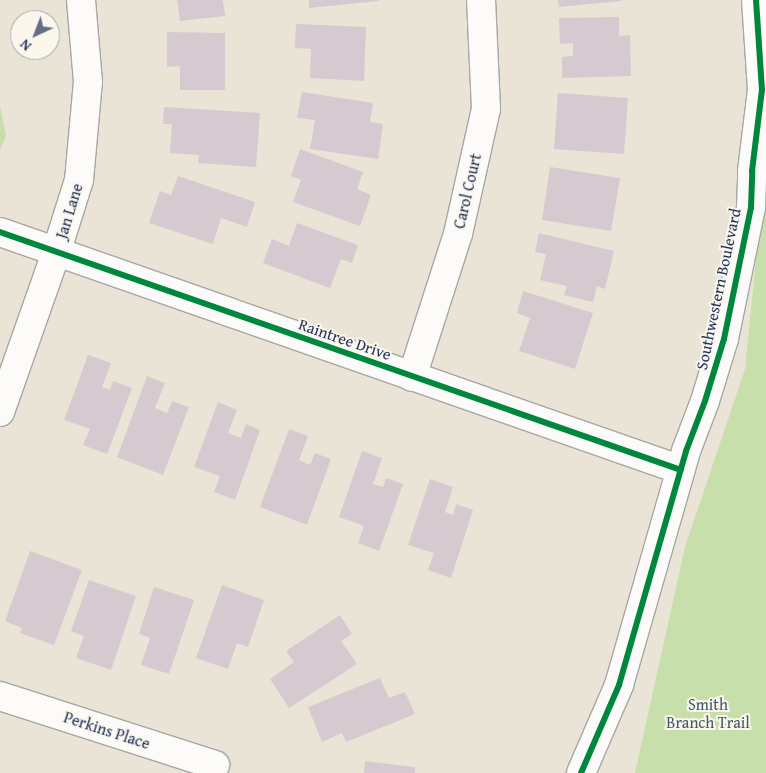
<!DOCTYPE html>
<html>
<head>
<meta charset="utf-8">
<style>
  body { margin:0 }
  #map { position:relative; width:766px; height:773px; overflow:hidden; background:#e9e4d6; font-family:"Gentium Book Plus",serif }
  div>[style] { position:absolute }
  .green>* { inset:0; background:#c7dfab }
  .building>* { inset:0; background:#d6cad0 }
  .roads { filter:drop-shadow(1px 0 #a6a6a4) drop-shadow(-1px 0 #a6a6a4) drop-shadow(0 1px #a6a6a4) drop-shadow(0 -1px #a6a6a4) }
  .minor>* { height:28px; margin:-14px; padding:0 14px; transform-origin:14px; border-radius:14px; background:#fcfbf9 }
  .cycleway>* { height:6px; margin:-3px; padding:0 3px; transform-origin:3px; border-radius:3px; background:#00873e }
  span { translate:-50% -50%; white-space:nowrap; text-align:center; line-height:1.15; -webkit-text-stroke:4px #fbf7ec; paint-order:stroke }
  .street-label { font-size:16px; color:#1b2f5e }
  .park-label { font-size:16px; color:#3f5a68 }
  .north { position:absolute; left:10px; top:10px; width:50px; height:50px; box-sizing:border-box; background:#fbf7ec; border:1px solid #a1a7b3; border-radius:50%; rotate:223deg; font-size:14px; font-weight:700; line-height:20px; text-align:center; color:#1b2f5e }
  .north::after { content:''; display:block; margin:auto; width:18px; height:22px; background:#636e88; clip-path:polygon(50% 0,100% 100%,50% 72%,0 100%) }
</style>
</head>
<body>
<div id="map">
  <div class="green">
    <i style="clip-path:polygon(0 105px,6px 136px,0 150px)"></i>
    <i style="clip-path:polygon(766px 159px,766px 773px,635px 773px,685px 547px,745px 369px)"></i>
  </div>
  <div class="building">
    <i style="clip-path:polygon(177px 0,223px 0,225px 16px,180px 21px)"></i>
    <i style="clip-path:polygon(309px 0,379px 0,379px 1px,309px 8px)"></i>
    <i style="clip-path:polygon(558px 0,621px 0,621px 1px,559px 7px)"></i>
    <i style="clip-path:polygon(619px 17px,619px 36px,630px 35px,631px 76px,562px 78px,562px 57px,573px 56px,573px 43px,560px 44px,559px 18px)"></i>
    <i style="clip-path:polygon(296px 24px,366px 27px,364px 81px,310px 78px,311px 49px,295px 48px)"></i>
    <i style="clip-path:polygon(167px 32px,225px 33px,225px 90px,180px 90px,180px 66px,167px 67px)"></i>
    <i style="clip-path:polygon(302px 92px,373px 103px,370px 122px,383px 124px,378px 159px,310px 149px,315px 120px,297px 118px)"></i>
    <i style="clip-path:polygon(558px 93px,628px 98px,624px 154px,554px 149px)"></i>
    <i style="clip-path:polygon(164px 107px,260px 113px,256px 167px,198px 163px,199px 155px,170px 153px,172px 124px,163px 124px)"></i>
    <i style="clip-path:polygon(300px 149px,363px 172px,357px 189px,371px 195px,360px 226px,293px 202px,301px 180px,291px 176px)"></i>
    <i style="clip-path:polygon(550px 167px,620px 178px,611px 231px,542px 220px)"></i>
    <i style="clip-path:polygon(178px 176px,255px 202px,247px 227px,221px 218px,213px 244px,149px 223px,160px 191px,171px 195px)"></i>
    <i style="clip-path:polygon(297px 223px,358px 245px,352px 263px,341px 259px,330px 288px,263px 263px,272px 239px,289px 246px)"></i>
    <i style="clip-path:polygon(539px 233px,614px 251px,605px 289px,597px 286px,593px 302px,564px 295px,567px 286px,540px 280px,546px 254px,535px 252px)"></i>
    <i style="clip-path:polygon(523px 291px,593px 313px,575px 369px,519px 351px,530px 318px,517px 313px)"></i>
    <i style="clip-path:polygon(88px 355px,111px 363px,102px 387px,110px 390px,113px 381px,132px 388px,107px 454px,83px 445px,90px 429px,64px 420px)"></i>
    <i style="clip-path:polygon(147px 376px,165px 383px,155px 408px,167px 413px,172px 401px,189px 407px,163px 475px,117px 457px)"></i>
    <i style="clip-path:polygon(218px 402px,237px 410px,228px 433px,241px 438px,246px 424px,260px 430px,235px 500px,214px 492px,220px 476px,194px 467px)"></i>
    <i style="clip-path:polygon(289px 429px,308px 436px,299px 460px,310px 465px,315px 453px,331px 459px,307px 525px,260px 507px)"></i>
    <i style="clip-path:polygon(362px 451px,382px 458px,373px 484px,383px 487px,386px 478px,403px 484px,379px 551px,358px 543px,364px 526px,339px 517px)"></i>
    <i style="clip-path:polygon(430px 479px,453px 487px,445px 512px,453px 515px,456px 504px,473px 510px,451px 578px,428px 570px,434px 553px,408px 545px)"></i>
    <i style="clip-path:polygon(30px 551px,82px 570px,54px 645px,20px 633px,22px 628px,5px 621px)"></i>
    <i style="clip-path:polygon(89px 580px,136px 596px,111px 670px,76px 658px,84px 636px,71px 631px)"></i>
    <i style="clip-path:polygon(222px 585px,264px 600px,248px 647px,237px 643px,228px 669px,196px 658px)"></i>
    <i style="clip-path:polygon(154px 587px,194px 600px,169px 674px,141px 665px,150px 638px,139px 634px)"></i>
    <i style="clip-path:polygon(340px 615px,352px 634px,341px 641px,357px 664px,289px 708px,270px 679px,294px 662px,286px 651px)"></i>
    <i style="clip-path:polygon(380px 678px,389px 698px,405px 692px,415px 714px,346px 742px,342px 733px,322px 742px,308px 707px)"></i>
    <i style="clip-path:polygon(365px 761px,415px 767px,415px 773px,364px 773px)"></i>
  </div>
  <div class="roads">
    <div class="minor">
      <i style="left:0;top:232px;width:721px;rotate:19.26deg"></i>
      <i style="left:412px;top:377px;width:150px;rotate:-72.2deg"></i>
      <i style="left:458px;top:234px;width:128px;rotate:-77.4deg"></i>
      <i style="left:486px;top:109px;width:109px;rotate:-92.6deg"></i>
      <i style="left:0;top:412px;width:169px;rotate:-70.6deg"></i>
      <i style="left:56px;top:253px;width:77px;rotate:-72.5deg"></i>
      <i style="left:79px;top:180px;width:98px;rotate:-84.8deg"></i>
      <i style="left:88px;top:82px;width:82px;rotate:-94.9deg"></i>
      <i style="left:0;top:696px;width:226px;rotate:17.8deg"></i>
      <i style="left:581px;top:773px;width:96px;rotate:-66.6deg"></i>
      <i style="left:619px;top:685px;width:243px;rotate:-74deg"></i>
      <i style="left:686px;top:451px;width:53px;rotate:-69.2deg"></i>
      <i style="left:705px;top:401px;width:65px;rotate:-73deg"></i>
      <i style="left:724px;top:339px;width:134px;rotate:-78.4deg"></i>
      <i style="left:751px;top:208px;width:37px;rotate:-88deg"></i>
      <i style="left:752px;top:171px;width:82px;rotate:-83deg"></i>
      <i style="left:762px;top:90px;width:90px;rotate:-93.8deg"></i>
    </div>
  </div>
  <div class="cycleway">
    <i style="left:0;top:232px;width:721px;rotate:19.26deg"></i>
    <i style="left:581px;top:773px;width:96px;rotate:-66.6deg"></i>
    <i style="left:619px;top:685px;width:243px;rotate:-74deg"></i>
    <i style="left:686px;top:451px;width:53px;rotate:-69.2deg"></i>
    <i style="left:705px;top:401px;width:65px;rotate:-73deg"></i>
    <i style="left:724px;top:339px;width:134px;rotate:-78.4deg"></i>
    <i style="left:751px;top:208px;width:37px;rotate:-88deg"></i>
    <i style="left:752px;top:171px;width:82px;rotate:-83deg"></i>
    <i style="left:762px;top:90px;width:90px;rotate:-93.8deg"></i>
  </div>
  <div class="street-label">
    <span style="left:467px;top:191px;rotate:-77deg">Carol Court</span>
    <span style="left:69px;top:211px;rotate:-73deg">Jan Lane</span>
    <span style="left:718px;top:289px;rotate:-78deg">Southwestern Boulevard</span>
    <span style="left:345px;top:339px;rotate:19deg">Raintree Drive</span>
    <span style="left:107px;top:730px;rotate:18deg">Perkins Place</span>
  </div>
  <div class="park-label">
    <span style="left:708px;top:713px">Smith<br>Branch Trail</span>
  </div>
  <div class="north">N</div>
</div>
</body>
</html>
